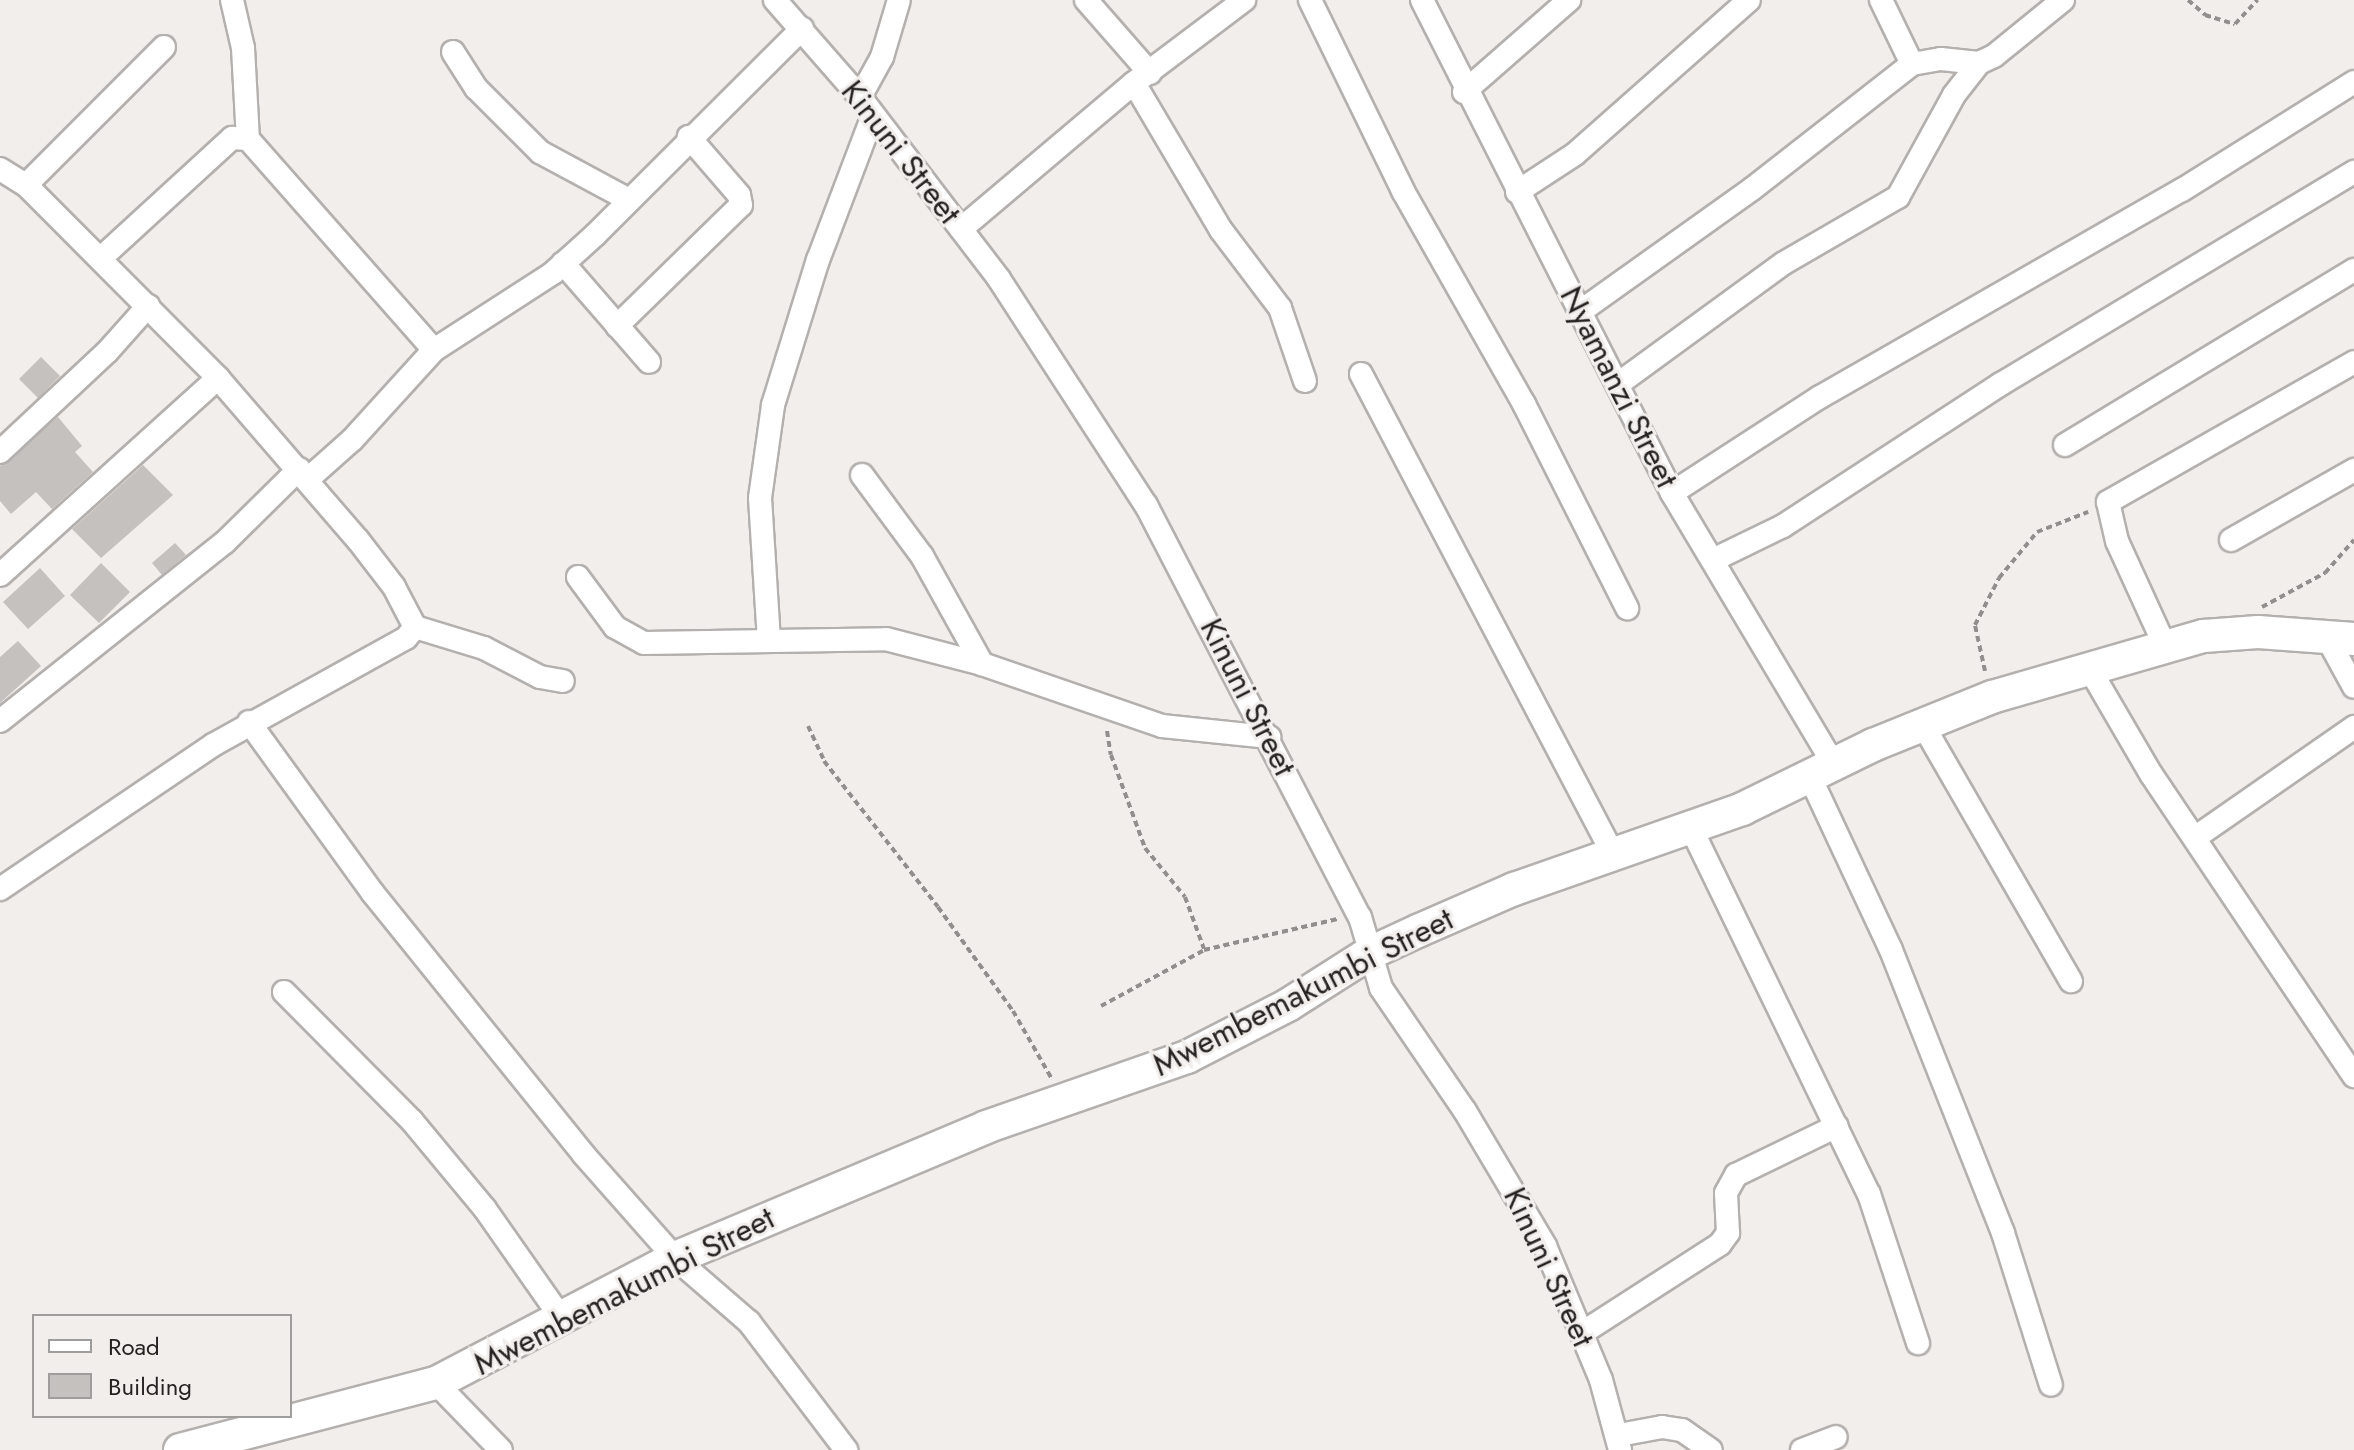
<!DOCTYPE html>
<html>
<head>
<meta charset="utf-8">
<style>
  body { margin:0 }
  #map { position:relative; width:2354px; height:1450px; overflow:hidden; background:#f1eeeb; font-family:Jost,sans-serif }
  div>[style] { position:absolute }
  .building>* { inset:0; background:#c5c1be }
  .path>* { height:4px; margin-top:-2px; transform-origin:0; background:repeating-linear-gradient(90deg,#918f8d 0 6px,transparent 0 10px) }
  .roads { filter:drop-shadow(2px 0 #b4b0ae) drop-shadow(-2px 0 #b4b0ae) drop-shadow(0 2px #b4b0ae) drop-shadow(0 -2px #b4b0ae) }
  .street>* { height:22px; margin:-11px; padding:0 11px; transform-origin:11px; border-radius:11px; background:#fff }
  .secondary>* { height:32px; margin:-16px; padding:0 16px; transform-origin:16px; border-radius:16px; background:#fff }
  span { translate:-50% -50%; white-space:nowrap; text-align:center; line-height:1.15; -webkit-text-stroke:6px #f1eeeb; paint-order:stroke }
  .street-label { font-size:32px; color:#242322 }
  .legend { position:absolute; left:32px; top:1314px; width:260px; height:104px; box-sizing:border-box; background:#f1eeeb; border:2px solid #9f9d9b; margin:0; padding:10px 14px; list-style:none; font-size:24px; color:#242322 }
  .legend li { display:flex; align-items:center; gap:16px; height:40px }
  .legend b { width:40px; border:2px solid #9f9d9b }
</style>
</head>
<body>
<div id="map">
  <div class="building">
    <i style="clip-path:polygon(41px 357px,60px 376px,38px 398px,19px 379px)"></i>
    <i style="clip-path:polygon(58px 417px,82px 446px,75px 452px,93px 472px,52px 509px,36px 492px,11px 514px,0 501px,0 466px)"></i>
    <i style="clip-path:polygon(143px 465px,173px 495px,101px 558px,72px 529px)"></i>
    <i style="clip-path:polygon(175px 543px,186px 555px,162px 575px,152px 563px)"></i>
    <i style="clip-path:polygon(101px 563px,130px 592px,99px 623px,70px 595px)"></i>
    <i style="clip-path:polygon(40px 568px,65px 596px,28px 629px,3px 602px)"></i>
    <i style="clip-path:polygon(18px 641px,41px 666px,0 703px,0 657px)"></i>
  </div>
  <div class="path">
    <i style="left:2188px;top:0;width:23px;rotate:41deg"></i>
    <i style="left:2205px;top:15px;width:31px;rotate:17deg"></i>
    <i style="left:2235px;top:24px;width:33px;rotate:-47deg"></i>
    <i style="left:2262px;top:607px;width:72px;rotate:-28.4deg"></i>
    <i style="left:2325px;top:573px;width:44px;rotate:-48.7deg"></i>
    <i style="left:1985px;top:671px;width:47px;rotate:-102.3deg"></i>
    <i style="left:1975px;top:625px;width:53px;rotate:-62.9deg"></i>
    <i style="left:1999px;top:578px;width:60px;rotate:-50.4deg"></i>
    <i style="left:2037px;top:532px;width:55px;rotate:-21.4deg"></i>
    <i style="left:808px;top:726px;width:38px;rotate:65deg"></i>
    <i style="left:824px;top:761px;width:185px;rotate:52deg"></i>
    <i style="left:938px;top:907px;width:128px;rotate:54.2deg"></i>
    <i style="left:1013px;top:1011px;width:78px;rotate:60.2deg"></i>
    <i style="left:1107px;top:731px;width:24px;rotate:81deg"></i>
    <i style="left:1111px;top:755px;width:99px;rotate:69.9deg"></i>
    <i style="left:1145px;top:848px;width:63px;rotate:50.8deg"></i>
    <i style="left:1185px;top:897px;width:55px;rotate:69.9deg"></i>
    <i style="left:1101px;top:1006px;width:117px;rotate:-28.5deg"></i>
    <i style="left:1204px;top:950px;width:137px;rotate:-13.1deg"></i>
  </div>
  <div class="roads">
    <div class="street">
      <i style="left:232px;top:0;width:49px;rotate:77.1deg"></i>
      <i style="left:243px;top:48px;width:91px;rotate:86.9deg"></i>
      <i style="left:775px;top:0;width:129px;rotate:48.8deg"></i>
      <i style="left:860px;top:97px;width:229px;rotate:52.6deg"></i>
      <i style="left:999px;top:279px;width:270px;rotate:57deg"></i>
      <i style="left:1146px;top:505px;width:464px;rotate:62.6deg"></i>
      <i style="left:1360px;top:917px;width:74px;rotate:73.5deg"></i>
      <i style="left:1381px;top:988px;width:149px;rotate:55.7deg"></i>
      <i style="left:1465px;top:1111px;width:157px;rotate:59.3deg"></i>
      <i style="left:1545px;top:1246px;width:145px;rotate:67.3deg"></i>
      <i style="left:1601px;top:1380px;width:73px;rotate:74.8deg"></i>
      <i style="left:1086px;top:0;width:97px;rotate:48.8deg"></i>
      <i style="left:1310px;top:0;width:212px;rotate:64deg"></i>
      <i style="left:1403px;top:191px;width:245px;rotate:60.4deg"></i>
      <i style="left:1524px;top:404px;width:229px;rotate:63.2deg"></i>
      <i style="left:1422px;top:0;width:553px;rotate:63.11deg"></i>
      <i style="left:1672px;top:493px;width:314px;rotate:59.2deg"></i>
      <i style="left:1881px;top:0;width:71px;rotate:64.2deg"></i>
      <i style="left:453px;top:52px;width:43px;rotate:57.4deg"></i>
      <i style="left:476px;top:88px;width:91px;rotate:45deg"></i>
      <i style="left:540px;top:152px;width:101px;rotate:28.3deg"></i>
      <i style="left:1134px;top:83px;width:171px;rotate:59.4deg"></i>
      <i style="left:1221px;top:230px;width:98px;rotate:52.9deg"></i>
      <i style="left:1280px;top:308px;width:77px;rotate:71.1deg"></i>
      <i style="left:1464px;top:92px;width:140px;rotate:-41.2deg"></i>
      <i style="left:860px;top:97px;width:46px;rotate:-61.2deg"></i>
      <i style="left:882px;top:57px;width:59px;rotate:-73.4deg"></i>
      <i style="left:0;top:169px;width:31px;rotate:32deg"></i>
      <i style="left:26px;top:185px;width:272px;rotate:45.1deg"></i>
      <i style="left:218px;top:378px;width:214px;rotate:49.2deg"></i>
      <i style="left:358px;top:540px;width:59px;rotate:52.5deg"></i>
      <i style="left:394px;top:587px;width:45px;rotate:62.3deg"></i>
      <i style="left:415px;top:627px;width:14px;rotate:129deg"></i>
      <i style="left:406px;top:638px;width:221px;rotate:151deg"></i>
      <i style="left:213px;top:745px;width:257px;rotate:145.9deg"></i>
      <i style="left:26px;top:185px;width:195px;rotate:-45deg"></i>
      <i style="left:1517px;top:192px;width:69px;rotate:-33.2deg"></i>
      <i style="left:1575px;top:154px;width:232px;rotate:-41.5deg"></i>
      <i style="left:961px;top:229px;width:226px;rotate:-40.2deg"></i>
      <i style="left:1134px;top:83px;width:138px;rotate:-37deg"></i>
      <i style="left:101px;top:258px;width:178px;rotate:-42.5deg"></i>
      <i style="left:232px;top:138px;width:16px;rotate:4deg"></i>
      <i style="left:248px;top:139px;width:281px;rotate:48.6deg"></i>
      <i style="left:563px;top:263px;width:131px;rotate:49deg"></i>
      <i style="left:1581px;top:311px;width:210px;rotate:-35.5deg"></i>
      <i style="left:1752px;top:189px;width:203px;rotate:-38deg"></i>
      <i style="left:1912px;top:64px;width:29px;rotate:-10deg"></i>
      <i style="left:1941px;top:59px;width:38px;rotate:6deg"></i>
      <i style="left:1979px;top:63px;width:17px;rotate:-25deg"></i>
      <i style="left:1994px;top:56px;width:89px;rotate:-39.1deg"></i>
      <i style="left:617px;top:326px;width:173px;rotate:-44.3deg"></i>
      <i style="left:741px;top:205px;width:10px;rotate:-101deg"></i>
      <i style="left:739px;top:195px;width:77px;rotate:-130.8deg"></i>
      <i style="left:1361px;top:374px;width:542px;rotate:62.3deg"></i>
      <i style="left:1618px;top:384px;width:205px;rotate:-36.1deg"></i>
      <i style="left:1784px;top:263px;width:132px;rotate:-30.1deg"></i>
      <i style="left:1898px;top:197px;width:116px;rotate:-61.2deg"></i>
      <i style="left:1954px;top:95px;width:41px;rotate:-52deg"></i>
      <i style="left:2065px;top:445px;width:338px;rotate:-31.2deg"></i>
      <i style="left:0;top:452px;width:146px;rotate:-43.1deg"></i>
      <i style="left:107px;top:352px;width:62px;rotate:-48.3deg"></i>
      <i style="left:862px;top:475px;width:101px;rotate:53.5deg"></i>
      <i style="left:922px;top:556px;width:124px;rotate:60.9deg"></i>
      <i style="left:308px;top:479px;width:59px;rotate:-41.6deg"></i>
      <i style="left:352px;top:440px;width:122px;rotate:-47.7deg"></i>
      <i style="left:434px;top:350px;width:142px;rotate:-32.9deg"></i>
      <i style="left:553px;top:273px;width:58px;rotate:-42.2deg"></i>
      <i style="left:596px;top:234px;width:291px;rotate:-44.9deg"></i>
      <i style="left:1672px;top:493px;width:176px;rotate:-33deg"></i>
      <i style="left:1820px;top:397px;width:417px;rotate:-29.8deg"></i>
      <i style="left:2182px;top:190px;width:203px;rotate:-32.1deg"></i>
      <i style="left:2231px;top:540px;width:142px;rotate:-29.6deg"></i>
      <i style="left:1713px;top:560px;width:78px;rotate:-25.9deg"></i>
      <i style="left:1783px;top:526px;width:260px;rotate:-33.1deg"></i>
      <i style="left:2001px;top:384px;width:412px;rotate:-31deg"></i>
      <i style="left:0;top:575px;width:294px;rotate:-42.1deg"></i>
      <i style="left:578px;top:577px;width:62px;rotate:53.5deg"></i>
      <i style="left:615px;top:627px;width:33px;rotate:29deg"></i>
      <i style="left:644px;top:643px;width:242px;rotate:-0.9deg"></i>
      <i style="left:886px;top:639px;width:99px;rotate:14.6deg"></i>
      <i style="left:982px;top:664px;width:190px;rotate:19deg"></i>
      <i style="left:1162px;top:726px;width:108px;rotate:5.9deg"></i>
      <i style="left:415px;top:627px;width:72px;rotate:16.9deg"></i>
      <i style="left:484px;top:648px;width:63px;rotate:27.4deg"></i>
      <i style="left:540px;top:677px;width:23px;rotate:10deg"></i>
      <i style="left:2325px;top:634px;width:60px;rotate:61.3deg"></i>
      <i style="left:769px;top:641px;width:143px;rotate:-93.6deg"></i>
      <i style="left:760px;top:498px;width:94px;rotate:-82deg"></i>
      <i style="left:773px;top:405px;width:152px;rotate:-72.8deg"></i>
      <i style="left:818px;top:260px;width:155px;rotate:-69.2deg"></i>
      <i style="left:2165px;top:646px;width:115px;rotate:-114.6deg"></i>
      <i style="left:2117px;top:541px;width:40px;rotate:-103deg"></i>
      <i style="left:2108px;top:502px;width:283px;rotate:-29.6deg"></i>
      <i style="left:2089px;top:668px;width:123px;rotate:59.7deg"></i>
      <i style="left:2151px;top:774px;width:364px;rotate:56.1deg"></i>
      <i style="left:0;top:721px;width:288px;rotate:-38.5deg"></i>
      <i style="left:225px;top:542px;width:104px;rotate:-44.6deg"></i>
      <i style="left:249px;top:722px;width:210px;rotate:54.1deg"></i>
      <i style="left:372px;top:892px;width:338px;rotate:51.1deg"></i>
      <i style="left:584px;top:1155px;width:137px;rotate:48.5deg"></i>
      <i style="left:675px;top:1258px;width:98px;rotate:40.9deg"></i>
      <i style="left:749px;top:1322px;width:161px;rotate:52.8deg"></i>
      <i style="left:1923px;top:725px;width:296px;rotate:60deg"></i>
      <i style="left:1810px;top:777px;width:191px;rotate:64.9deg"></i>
      <i style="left:1891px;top:950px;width:304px;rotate:68.4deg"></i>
      <i style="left:2003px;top:1233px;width:159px;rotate:72.5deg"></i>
      <i style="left:1691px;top:828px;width:407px;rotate:64.1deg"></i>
      <i style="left:1869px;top:1194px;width:157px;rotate:71.8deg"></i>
      <i style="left:2196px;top:837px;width:193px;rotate:-34.8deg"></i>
      <i style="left:284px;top:992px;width:182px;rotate:45.2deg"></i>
      <i style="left:412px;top:1121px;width:114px;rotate:50.3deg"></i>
      <i style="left:485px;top:1209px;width:134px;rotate:55deg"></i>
      <i style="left:1582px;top:1333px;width:164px;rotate:-32.8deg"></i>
      <i style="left:1720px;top:1244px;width:14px;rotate:-54deg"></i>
      <i style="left:1728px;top:1233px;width:40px;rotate:-92.9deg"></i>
      <i style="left:1726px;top:1193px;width:21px;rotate:-61deg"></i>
      <i style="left:1736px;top:1175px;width:112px;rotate:-25.9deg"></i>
      <i style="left:436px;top:1383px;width:93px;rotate:45.9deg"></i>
      <i style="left:1619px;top:1435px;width:44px;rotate:-10.5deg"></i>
      <i style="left:1662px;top:1427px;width:20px;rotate:9deg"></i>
      <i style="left:1682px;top:1430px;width:35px;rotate:35deg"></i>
      <i style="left:1802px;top:1450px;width:36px;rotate:-21deg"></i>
    </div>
    <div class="secondary">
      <i style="left:180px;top:1450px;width:265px;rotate:-14.7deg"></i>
      <i style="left:436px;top:1383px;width:270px;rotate:-27.6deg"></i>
      <i style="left:675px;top:1258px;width:337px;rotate:-22.8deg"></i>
      <i style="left:986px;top:1127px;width:213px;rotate:-19.2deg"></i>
      <i style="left:1187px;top:1057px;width:114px;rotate:-27.2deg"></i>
      <i style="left:1288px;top:1005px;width:95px;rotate:-32.5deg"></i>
      <i style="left:1368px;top:954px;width:57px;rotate:-24.8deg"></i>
      <i style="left:1420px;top:930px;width:103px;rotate:-23.6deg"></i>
      <i style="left:1514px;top:889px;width:242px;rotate:-19.3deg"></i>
      <i style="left:1742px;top:809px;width:146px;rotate:-26deg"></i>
      <i style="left:1873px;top:745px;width:128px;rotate:-22deg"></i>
      <i style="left:1992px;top:697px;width:221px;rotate:-16.1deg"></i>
      <i style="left:2204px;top:636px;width:54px;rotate:-4.2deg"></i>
      <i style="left:2258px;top:632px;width:96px;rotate:4.2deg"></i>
    </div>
  </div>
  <div class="street-label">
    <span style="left:901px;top:152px;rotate:52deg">Kinuni Street</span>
    <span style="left:1619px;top:387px;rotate:63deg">Nyamanzi Street</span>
    <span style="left:1248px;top:697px;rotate:63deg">Kinuni Street</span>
    <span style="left:1303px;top:992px;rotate:-27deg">Mwembemakumbi Street</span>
    <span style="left:1549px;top:1267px;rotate:65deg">Kinuni Street</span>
    <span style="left:624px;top:1291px;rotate:-27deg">Mwembemakumbi Street</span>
  </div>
  <ul class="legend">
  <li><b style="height:10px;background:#fff"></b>Road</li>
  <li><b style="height:22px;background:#c5c1be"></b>Building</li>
  </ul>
</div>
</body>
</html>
